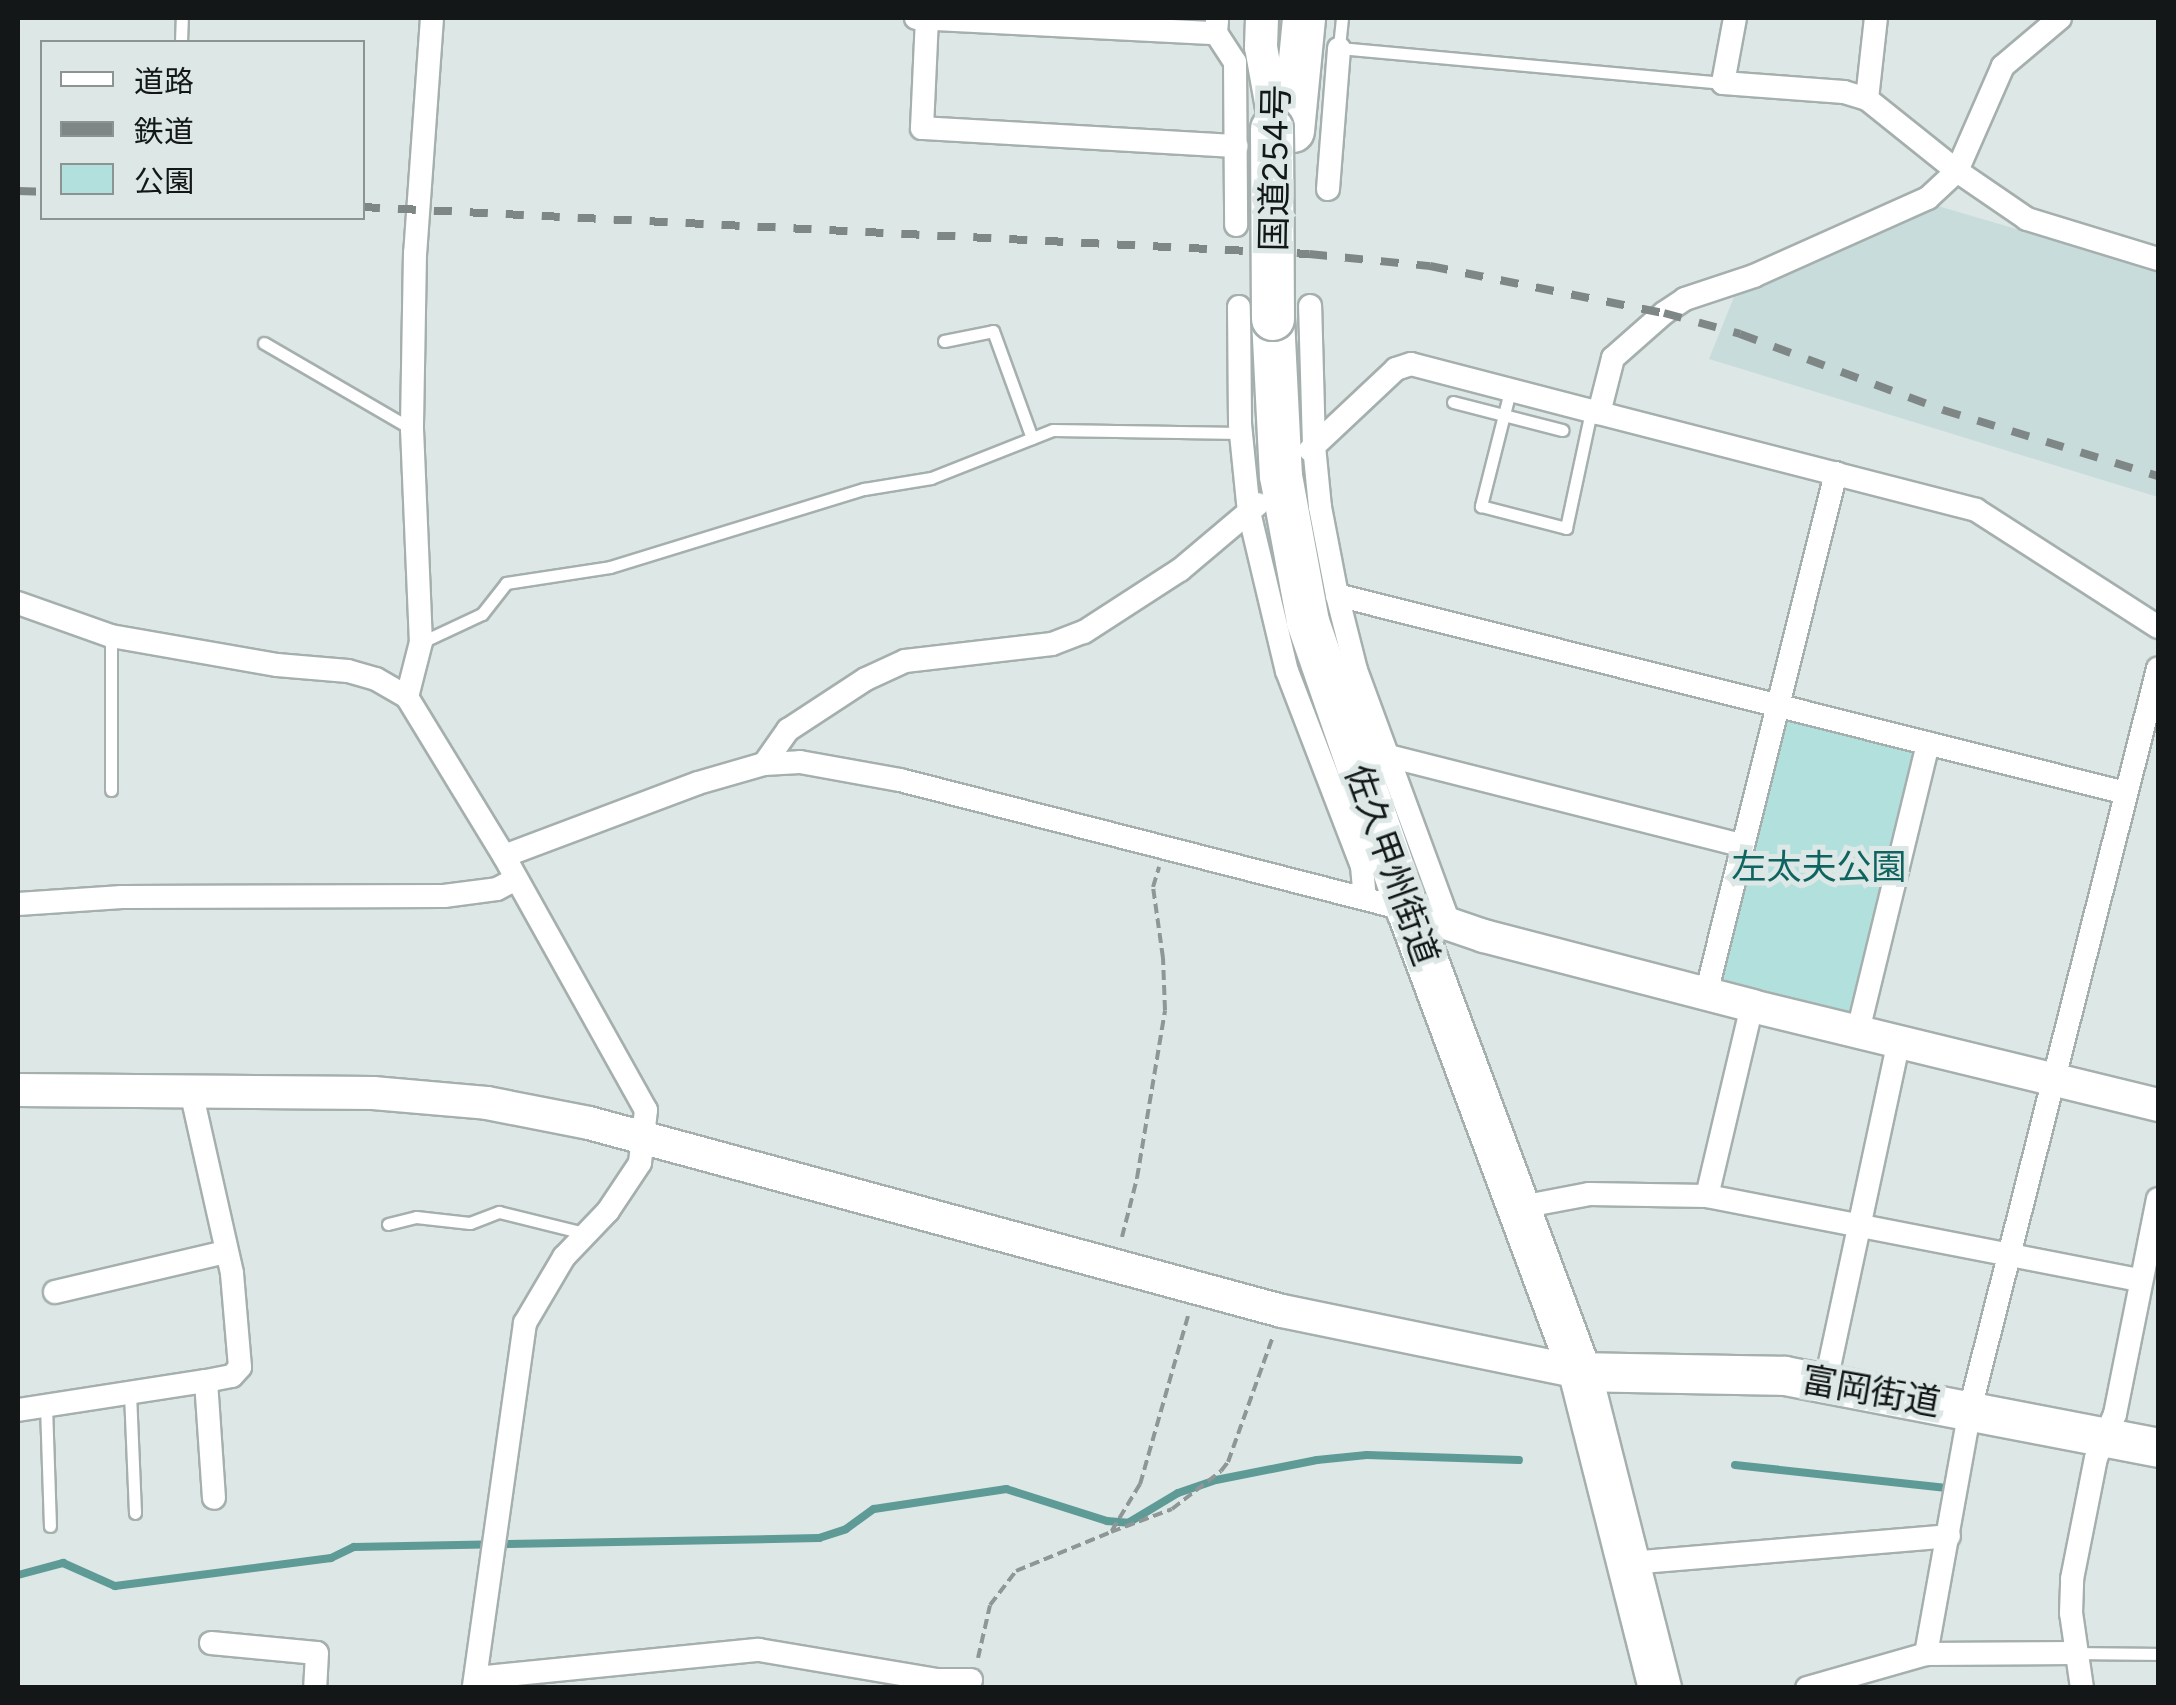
<!DOCTYPE html>
<html>
<head>
<meta charset="utf-8">
<style>
  body { margin:0 }
  #map { position:relative; width:2176px; height:1705px; overflow:hidden; background:#dce7e6; font-family:Figtree,"Noto Sans JP",sans-serif }
  div>[style] { position:absolute }
  .built>* { inset:0; background:#c8dcdb }
  .green>* { inset:0; background:#b2e0dd }
  .stream>* { height:8px; margin:-4px; padding:0 4px; transform-origin:4px; border-radius:4px; background:#5e9a96 }
  .path>* { height:4px; margin-top:-2px; transform-origin:0; background:repeating-linear-gradient(90deg,#8e9796 0 10px,transparent 0 15px) }
  .roads { filter:drop-shadow(2px 0 #a5afae) drop-shadow(-2px 0 #a5afae) drop-shadow(0 2px #a5afae) drop-shadow(0 -2px #a5afae) }
  .lane>* { height:11px; margin:-5.5px; padding:0 5.5px; transform-origin:5.5px; border-radius:5.5px; background:#fff }
  .street>* { height:22px; margin:-11px; padding:0 11px; transform-origin:11px; border-radius:11px; background:#fff }
  .secondary>* { height:32px; margin:-16px; padding:0 16px; transform-origin:16px; border-radius:16px; background:#fff }
  .primary>* { height:38px; margin:-19px; padding:0 19px; transform-origin:19px; border-radius:19px; background:#fff }
  .highway>* { height:42px; margin:-21px; padding:0 21px; transform-origin:21px; border-radius:21px; background:#fff }
  .rail>* { height:8px; margin-top:-4px; transform-origin:0; background:repeating-linear-gradient(90deg,#7f8786 0 18px,transparent 0 36px) }
  .bridges { filter:drop-shadow(2px 0 #a5afae) drop-shadow(-2px 0 #a5afae) drop-shadow(0 2px #a5afae) drop-shadow(0 -2px #a5afae) }
  .highway-bridge>* { height:42px; margin:-21px; padding:0 21px; transform-origin:21px; border-radius:21px; background:#fff }
  span { translate:-50% -50%; white-space:nowrap; text-align:center; line-height:1.15; -webkit-text-stroke:10px #dce7e6; paint-order:stroke }
  .street-label { font-size:35px; color:#131717 }
  .park-label { font-size:35px; color:#0f6460 }
  .frame { position:absolute; inset:0; border:20px solid #131717; pointer-events:none }
  .legend { position:absolute; left:40px; top:40px; width:325px; height:180px; box-sizing:border-box; background:#dce7e6; border:2px solid #8c9493; margin:0; padding:12px 18px; list-style:none; font-size:30px; color:#131717 }
  .legend li { display:flex; align-items:center; gap:20px; height:50px }
  .legend b { width:50px; border:2px solid #8c9493 }
</style>
</head>
<body>
<div id="map">
  <div class="built">
    <i style="clip-path:polygon(1938px 206px,2158px 271px,2158px 497px,1709px 359px,1736px 292px)"></i>
  </div>
  <div class="green">
    <i style="clip-path:polygon(1794px 718px,1912px 747px,1915px 758px,1856px 1005px,1847px 1013px,1733px 988px,1722px 976px,1782px 727px)"></i>
  </div>
  <div class="stream">
    <i style="left:1735px;top:1465px;width:213px;rotate:6.2deg"></i>
    <i style="left:18px;top:1575px;width:47px;rotate:-14.9deg"></i>
    <i style="left:63px;top:1563px;width:57px;rotate:23.9deg"></i>
    <i style="left:115px;top:1586px;width:218px;rotate:-7.4deg"></i>
    <i style="left:331px;top:1558px;width:25px;rotate:-26deg"></i>
    <i style="left:354px;top:1547px;width:465px;rotate:-1.1deg"></i>
    <i style="left:819px;top:1538px;width:28px;rotate:-18deg"></i>
    <i style="left:846px;top:1529px;width:34px;rotate:-36deg"></i>
    <i style="left:874px;top:1509px;width:134px;rotate:-8.6deg"></i>
    <i style="left:1006px;top:1489px;width:106px;rotate:17.6deg"></i>
    <i style="left:1107px;top:1521px;width:21px;rotate:5deg"></i>
    <i style="left:1128px;top:1523px;width:58px;rotate:-31deg"></i>
    <i style="left:1178px;top:1493px;width:40px;rotate:-18.9deg"></i>
    <i style="left:1216px;top:1480px;width:103px;rotate:-11.2deg"></i>
    <i style="left:1317px;top:1460px;width:50px;rotate:-5.7deg"></i>
    <i style="left:1367px;top:1455px;width:152px;rotate:1.9deg"></i>
  </div>
  <div class="path">
    <i style="left:1122px;top:1237px;width:61px;rotate:-75.7deg"></i>
    <i style="left:1137px;top:1178px;width:170px;rotate:-80.5deg"></i>
    <i style="left:1165px;top:1010px;width:52px;rotate:-92.2deg"></i>
    <i style="left:1163px;top:958px;width:72px;rotate:-98deg"></i>
    <i style="left:1153px;top:887px;width:21px;rotate:-73deg"></i>
    <i style="left:1188px;top:1316px;width:175px;rotate:105.9deg"></i>
    <i style="left:1140px;top:1484px;width:56px;rotate:121.1deg"></i>
    <i style="left:1111px;top:1532px;width:65px;rotate:-20.7deg"></i>
    <i style="left:1172px;top:1509px;width:62px;rotate:-37.8deg"></i>
    <i style="left:1221px;top:1471px;width:11px;rotate:-52deg"></i>
    <i style="left:1228px;top:1462px;width:131px;rotate:-70.3deg"></i>
    <i style="left:978px;top:1658px;width:54px;rotate:-77.2deg"></i>
    <i style="left:990px;top:1605px;width:43px;rotate:-52.6deg"></i>
    <i style="left:1016px;top:1571px;width:103px;rotate:-22.3deg"></i>
  </div>
  <div class="roads">
    <div class="lane">
      <i style="left:1342px;top:18px;width:30px;rotate:96deg"></i>
      <i style="left:1339px;top:48px;width:386px;rotate:5.2deg"></i>
      <i style="left:181px;top:42px;width:24px;rotate:-88deg"></i>
      <i style="left:944px;top:341px;width:50px;rotate:-11.5deg"></i>
      <i style="left:993px;top:331px;width:114px;rotate:70deg"></i>
      <i style="left:264px;top:343px;width:171px;rotate:30.2deg"></i>
      <i style="left:1510px;top:391px;width:119px;rotate:104.2deg"></i>
      <i style="left:1481px;top:506px;width:88px;rotate:14.5deg"></i>
      <i style="left:1566px;top:528px;width:120px;rotate:-77.9deg"></i>
      <i style="left:1453px;top:402px;width:113px;rotate:14.4deg"></i>
      <i style="left:422px;top:642px;width:66px;rotate:-25deg"></i>
      <i style="left:482px;top:614px;width:39px;rotate:-52deg"></i>
      <i style="left:506px;top:583px;width:105px;rotate:-8.7deg"></i>
      <i style="left:610px;top:567px;width:266px;rotate:-17.1deg"></i>
      <i style="left:864px;top:489px;width:68px;rotate:-9.3deg"></i>
      <i style="left:931px;top:478px;width:131px;rotate:-21.5deg"></i>
      <i style="left:1053px;top:430px;width:188px;rotate:0.9deg"></i>
      <i style="left:111px;top:790px;width:154px;rotate:-90deg"></i>
      <i style="left:388px;top:1224px;width:29px;rotate:-14deg"></i>
      <i style="left:416px;top:1217px;width:54px;rotate:6.3deg"></i>
      <i style="left:470px;top:1223px;width:31px;rotate:-21deg"></i>
      <i style="left:499px;top:1212px;width:88px;rotate:13.9deg"></i>
      <i style="left:130px;top:1393px;width:120px;rotate:87.6deg"></i>
      <i style="left:46px;top:1406px;width:120px;rotate:88.1deg"></i>
      <i style="left:2076px;top:1653px;width:82px;rotate:0.7deg"></i>
    </div>
    <div class="street">
      <i style="left:432px;top:18px;width:236px;rotate:94.1deg"></i>
      <i style="left:415px;top:253px;width:176px;rotate:91deg"></i>
      <i style="left:412px;top:429px;width:213px;rotate:87.6deg"></i>
      <i style="left:421px;top:642px;width:57px;rotate:104.3deg"></i>
      <i style="left:407px;top:697px;width:186px;rotate:58.6deg"></i>
      <i style="left:504px;top:856px;width:291px;rotate:60.8deg"></i>
      <i style="left:646px;top:1110px;width:53px;rotate:96.5deg"></i>
      <i style="left:640px;top:1163px;width:58px;rotate:123.7deg"></i>
      <i style="left:608px;top:1211px;width:64px;rotate:133.7deg"></i>
      <i style="left:564px;top:1257px;width:77px;rotate:120.6deg"></i>
      <i style="left:525px;top:1323px;width:369px;rotate:98deg"></i>
      <i style="left:916px;top:18px;width:300px;rotate:2.9deg"></i>
      <i style="left:927px;top:18px;width:110px;rotate:92.6deg"></i>
      <i style="left:922px;top:128px;width:315px;rotate:3.3deg"></i>
      <i style="left:1735px;top:18px;width:66px;rotate:100.5deg"></i>
      <i style="left:1723px;top:83px;width:121px;rotate:4.3deg"></i>
      <i style="left:1844px;top:92px;width:24px;rotate:17deg"></i>
      <i style="left:1867px;top:99px;width:115px;rotate:38.7deg"></i>
      <i style="left:1957px;top:171px;width:40px;rotate:137deg"></i>
      <i style="left:1928px;top:198px;width:191px;rotate:155.9deg"></i>
      <i style="left:1754px;top:276px;width:73px;rotate:161.6deg"></i>
      <i style="left:1685px;top:299px;width:25px;rotate:146deg"></i>
      <i style="left:1664px;top:313px;width:68px;rotate:138.6deg"></i>
      <i style="left:1613px;top:358px;width:57px;rotate:104.3deg"></i>
      <i style="left:1599px;top:413px;width:194px;rotate:-165.4deg"></i>
      <i style="left:1411px;top:364px;width:16px;rotate:162deg"></i>
      <i style="left:1396px;top:369px;width:112px;rotate:136.8deg"></i>
      <i style="left:1314px;top:446px;width:61px;rotate:84.4deg"></i>
      <i style="left:1320px;top:507px;width:90px;rotate:79.1deg"></i>
      <i style="left:1337px;top:595px;width:813px;rotate:14.09deg"></i>
      <i style="left:2060px;top:18px;width:75px;rotate:139.9deg"></i>
      <i style="left:2003px;top:66px;width:115px;rotate:113.7deg"></i>
      <i style="left:1957px;top:171px;width:85px;rotate:34.4deg"></i>
      <i style="left:2027px;top:219px;width:137px;rotate:17deg"></i>
      <i style="left:1217px;top:21px;width:12px;rotate:95deg"></i>
      <i style="left:1216px;top:33px;width:35px;rotate:57deg"></i>
      <i style="left:1235px;top:62px;width:163px;rotate:89.6deg"></i>
      <i style="left:1867px;top:99px;width:81px;rotate:-83.7deg"></i>
      <i style="left:1328px;top:189px;width:141px;rotate:-85.5deg"></i>
      <i style="left:1239px;top:307px;width:117px;rotate:89.5deg"></i>
      <i style="left:1240px;top:424px;width:88px;rotate:84.2deg"></i>
      <i style="left:1249px;top:512px;width:163px;rotate:76.6deg"></i>
      <i style="left:1287px;top:671px;width:209px;rotate:69deg"></i>
      <i style="left:1362px;top:866px;width:32px;rotate:85deg"></i>
      <i style="left:1599px;top:413px;width:389px;rotate:14.4deg"></i>
      <i style="left:1976px;top:510px;width:216px;rotate:32.7deg"></i>
      <i style="left:1310px;top:450px;width:6px;rotate:-45deg"></i>
      <i style="left:1314px;top:446px;width:140px;rotate:-91.6deg"></i>
      <i style="left:1337px;top:595px;width:77px;rotate:75.8deg"></i>
      <i style="left:1356px;top:670px;width:272px;rotate:69.8deg"></i>
      <i style="left:18px;top:603px;width:99px;rotate:19.5deg"></i>
      <i style="left:111px;top:636px;width:169px;rotate:9.9deg"></i>
      <i style="left:277px;top:665px;width:71px;rotate:4.8deg"></i>
      <i style="left:348px;top:671px;width:29px;rotate:16deg"></i>
      <i style="left:376px;top:679px;width:36px;rotate:30deg"></i>
      <i style="left:1385px;top:755px;width:367px;rotate:14.2deg"></i>
      <i style="left:764px;top:764px;width:42px;rotate:-54.8deg"></i>
      <i style="left:788px;top:730px;width:93px;rotate:-33.2deg"></i>
      <i style="left:866px;top:679px;width:43px;rotate:-24.8deg"></i>
      <i style="left:905px;top:661px;width:148px;rotate:-6.6deg"></i>
      <i style="left:1052px;top:644px;width:34px;rotate:-21deg"></i>
      <i style="left:1084px;top:632px;width:114px;rotate:-32.9deg"></i>
      <i style="left:1180px;top:570px;width:102px;rotate:-40.2deg"></i>
      <i style="left:504px;top:856px;width:207px;rotate:-20.6deg"></i>
      <i style="left:698px;top:783px;width:69px;rotate:-16.1deg"></i>
      <i style="left:764px;top:764px;width:36px;rotate:-3deg"></i>
      <i style="left:800px;top:762px;width:102px;rotate:10.2deg"></i>
      <i style="left:900px;top:780px;width:524px;rotate:14.35deg"></i>
      <i style="left:18px;top:904px;width:104px;rotate:-3.9deg"></i>
      <i style="left:122px;top:897px;width:322px;rotate:-0.2deg"></i>
      <i style="left:444px;top:896px;width:53px;rotate:-7.5deg"></i>
      <i style="left:497px;top:889px;width:21px;rotate:-28deg"></i>
      <i style="left:1706px;top:994px;width:537px;rotate:-75.99deg"></i>
      <i style="left:1858px;top:1031px;width:296px;rotate:-76.3deg"></i>
      <i style="left:1707px;top:1196px;width:195px;rotate:-76.7deg"></i>
      <i style="left:1521px;top:1207px;width:69px;rotate:-10.8deg"></i>
      <i style="left:1589px;top:1194px;width:118px;rotate:1deg"></i>
      <i style="left:1707px;top:1196px;width:442px;rotate:11deg"></i>
      <i style="left:55px;top:1292px;width:175px;rotate:-13.2deg"></i>
      <i style="left:206px;top:1381px;width:117px;rotate:86.1deg"></i>
      <i style="left:1826px;top:1381px;width:348px;rotate:-77.9deg"></i>
      <i style="left:18px;top:1410px;width:190px;rotate:-8.8deg"></i>
      <i style="left:206px;top:1381px;width:26px;rotate:-11deg"></i>
      <i style="left:232px;top:1376px;width:12px;rotate:-48deg"></i>
      <i style="left:240px;top:1367px;width:94px;rotate:-94.9deg"></i>
      <i style="left:232px;top:1273px;width:187px;rotate:-102.7deg"></i>
      <i style="left:1629px;top:1563px;width:321px;rotate:-4.8deg"></i>
      <i style="left:211px;top:1643px;width:106px;rotate:5.4deg"></i>
      <i style="left:317px;top:1653px;width:35px;rotate:93deg"></i>
      <i style="left:1926px;top:1654px;width:249px;rotate:-79.8deg"></i>
      <i style="left:1970px;top:1409px;width:764px;rotate:-75.75deg"></i>
      <i style="left:476px;top:1678px;width:284px;rotate:-5.7deg"></i>
      <i style="left:759px;top:1650px;width:181px;rotate:9.6deg"></i>
      <i style="left:937px;top:1680px;width:34px"></i>
      <i style="left:1807px;top:1688px;width:124px;rotate:-15.9deg"></i>
      <i style="left:1926px;top:1654px;width:150px;rotate:-0.4deg"></i>
      <i style="left:2082px;top:1688px;width:76px;rotate:-98.3deg"></i>
      <i style="left:2071px;top:1613px;width:34px;rotate:-88deg"></i>
      <i style="left:2072px;top:1579px;width:123px;rotate:-78.8deg"></i>
      <i style="left:2096px;top:1458px;width:48px;rotate:-66.6deg"></i>
      <i style="left:2115px;top:1414px;width:219px;rotate:-78.7deg"></i>
    </div>
    <div class="secondary">
      <i style="left:1262px;top:18px;width:29px;rotate:92deg"></i>
      <i style="left:1261px;top:47px;width:62px;rotate:79.8deg"></i>
      <i style="left:1408px;top:910px;width:80px;rotate:18.9deg"></i>
      <i style="left:1484px;top:936px;width:277px;rotate:14.6deg"></i>
      <i style="left:1752px;top:1006px;width:418px;rotate:13.7deg"></i>
      <i style="left:18px;top:1090px;width:355px;rotate:0.5deg"></i>
      <i style="left:373px;top:1093px;width:114px;rotate:5deg"></i>
      <i style="left:487px;top:1103px;width:104px;rotate:11.1deg"></i>
      <i style="left:589px;top:1123px;width:718px;rotate:15.18deg"></i>
      <i style="left:1282px;top:1311px;width:304px;rotate:11.6deg"></i>
    </div>
    <div class="primary">
      <i style="left:1580px;top:1372px;width:205px;rotate:1.1deg"></i>
      <i style="left:1785px;top:1376px;width:380px;rotate:10.9deg"></i>
    </div>
    <div class="highway">
      <i style="left:1293px;top:131px;width:114px;rotate:-84.4deg"></i>
      <i style="left:1273px;top:319px;width:157px;rotate:87.1deg"></i>
      <i style="left:1281px;top:476px;width:148px;rotate:79.5deg"></i>
      <i style="left:1308px;top:622px;width:305px;rotate:70.9deg"></i>
      <i style="left:1408px;top:910px;width:493px;rotate:69.6deg"></i>
      <i style="left:1580px;top:1372px;width:326px;rotate:75.8deg"></i>
    </div>
  </div>
  <div class="rail">
    <i style="left:18px;top:191px;width:24px;rotate:2deg"></i>
    <i style="left:362px;top:207px;width:948px;rotate:2.84deg"></i>
    <i style="left:1309px;top:254px;width:122px;rotate:5.7deg"></i>
    <i style="left:1430px;top:266px;width:239px;rotate:11.4deg"></i>
    <i style="left:1664px;top:313px;width:79px;rotate:15.4deg"></i>
    <i style="left:1740px;top:334px;width:217px;rotate:20.5deg"></i>
    <i style="left:1943px;top:410px;width:225px;rotate:17.1deg"></i>
  </div>
  <div class="bridges">
    <div class="highway-bridge">
      <i style="left:1272px;top:129px;width:190px;rotate:89.7deg"></i>
    </div>
  </div>
  <div class="street-label">
    <span style="left:1275px;top:168px;rotate:-89deg">国道254号</span>
    <span style="left:1392px;top:865px;rotate:70deg">佐久甲州街道</span>
    <span style="left:1871px;top:1391px;rotate:10deg">富岡街道</span>
  </div>
  <div class="park-label">
    <span style="left:1819px;top:867px">左太夫公園</span>
  </div>
  <div class="frame"></div>
  <ul class="legend">
  <li><b style="height:12px;background:#fff"></b>道路</li>
  <li><b style="height:12px;background:#7f8786"></b>鉄道</li>
  <li><b style="height:28px;background:#b2e0dd"></b>公園</li>
  </ul>
</div>
</body>
</html>
